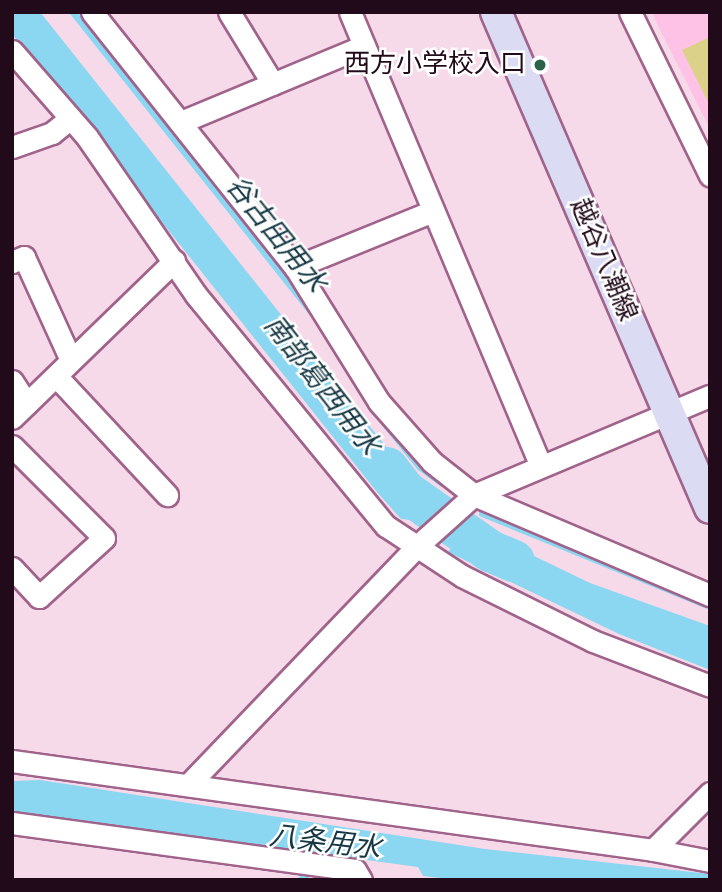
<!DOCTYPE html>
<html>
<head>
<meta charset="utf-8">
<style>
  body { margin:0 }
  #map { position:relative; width:722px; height:892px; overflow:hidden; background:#f6daea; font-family:Signika,"Noto Sans JP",sans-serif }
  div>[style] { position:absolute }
  .built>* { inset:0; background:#fec2e7 }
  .water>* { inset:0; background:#8bd6f0 }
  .stream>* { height:7px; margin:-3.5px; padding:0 3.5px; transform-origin:3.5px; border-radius:3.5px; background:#8bd6f0 }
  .river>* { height:42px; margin:-21px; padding:0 21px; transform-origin:21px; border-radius:21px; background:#8bd6f0 }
  .building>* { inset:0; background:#dbd188 }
  .roads { filter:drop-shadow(2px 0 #a0638a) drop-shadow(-2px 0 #a0638a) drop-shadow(0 2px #a0638a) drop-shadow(0 -2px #a0638a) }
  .street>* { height:21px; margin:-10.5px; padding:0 10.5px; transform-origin:10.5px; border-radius:10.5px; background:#fff }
  .secondary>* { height:30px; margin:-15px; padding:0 15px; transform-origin:15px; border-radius:15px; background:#dbdbf4 }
  .dots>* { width:19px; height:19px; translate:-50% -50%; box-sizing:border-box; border:4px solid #fff; border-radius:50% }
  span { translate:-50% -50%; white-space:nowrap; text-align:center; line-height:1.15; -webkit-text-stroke:5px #fff; paint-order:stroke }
  .poi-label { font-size:26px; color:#210a19 }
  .right { translate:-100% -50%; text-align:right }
  .street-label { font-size:26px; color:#210a19 }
  .water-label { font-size:28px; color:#153844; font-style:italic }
  .frame { position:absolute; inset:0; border:14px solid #210a19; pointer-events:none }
</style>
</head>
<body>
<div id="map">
  <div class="built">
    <i style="clip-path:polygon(652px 12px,710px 12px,710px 129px,658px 26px)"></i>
  </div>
  <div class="water">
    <i style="clip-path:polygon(12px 12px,40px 12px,407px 473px,439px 497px,412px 520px,401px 519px,377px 492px,12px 34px)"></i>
    <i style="clip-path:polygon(472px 526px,590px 583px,710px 626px,710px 670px,619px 634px,448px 552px)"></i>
    <i style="clip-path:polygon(40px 780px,485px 849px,710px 874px,710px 880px,457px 880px,423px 876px,418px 867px,12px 812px,12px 781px)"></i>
  </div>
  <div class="stream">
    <i style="left:73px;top:12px;width:382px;rotate:51.5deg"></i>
    <i style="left:374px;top:410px;width:73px;rotate:51.1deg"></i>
    <i style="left:420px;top:467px;width:27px;rotate:36deg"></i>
    <i style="left:482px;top:513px;width:246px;rotate:22.2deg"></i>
    <i style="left:300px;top:880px;width:16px;rotate:-43deg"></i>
  </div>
  <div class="river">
    <i style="left:387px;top:468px;width:31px;rotate:52deg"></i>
    <i style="left:406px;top:492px;width:103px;rotate:35.1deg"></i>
    <i style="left:490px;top:551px;width:26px;rotate:23deg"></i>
  </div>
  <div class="building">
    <i style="clip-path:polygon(710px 37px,710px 106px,682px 50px)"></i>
  </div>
  <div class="roads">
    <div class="street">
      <i style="left:92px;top:12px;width:326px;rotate:51.5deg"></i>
      <i style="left:295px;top:267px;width:149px;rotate:-22.1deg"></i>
      <i style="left:229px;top:12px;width:84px;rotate:58.6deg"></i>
      <i style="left:350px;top:12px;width:489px;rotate:67.2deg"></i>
      <i style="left:630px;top:12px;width:182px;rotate:63.9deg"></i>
      <i style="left:12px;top:51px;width:114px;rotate:48.9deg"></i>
      <i style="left:87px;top:137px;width:192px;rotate:55.4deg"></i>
      <i style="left:196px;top:295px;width:299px;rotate:50.6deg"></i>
      <i style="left:386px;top:526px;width:91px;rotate:33.3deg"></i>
      <i style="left:462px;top:576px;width:146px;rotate:26.4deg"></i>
      <i style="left:593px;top:641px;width:125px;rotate:21deg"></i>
      <i style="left:181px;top:122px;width:198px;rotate:-22.6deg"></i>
      <i style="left:12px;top:147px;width:42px;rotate:-19.3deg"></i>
      <i style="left:52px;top:133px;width:22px;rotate:-39deg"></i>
      <i style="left:12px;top:262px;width:13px;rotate:-23deg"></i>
      <i style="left:24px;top:257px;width:113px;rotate:65.5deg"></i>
      <i style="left:295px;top:267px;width:159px;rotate:58.1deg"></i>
      <i style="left:379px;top:402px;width:80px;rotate:48.5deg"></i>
      <i style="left:432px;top:462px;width:53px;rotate:38.2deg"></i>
      <i style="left:474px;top:495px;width:256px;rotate:23deg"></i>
      <i style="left:56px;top:376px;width:163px;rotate:47deg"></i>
      <i style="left:12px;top:381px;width:27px;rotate:57deg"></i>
      <i style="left:12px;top:418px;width:226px;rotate:-44.1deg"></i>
      <i style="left:12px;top:446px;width:130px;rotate:45deg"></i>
      <i style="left:104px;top:538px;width:88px;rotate:137.8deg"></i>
      <i style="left:39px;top:597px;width:40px;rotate:-133deg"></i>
      <i style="left:12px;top:761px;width:647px;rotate:7.9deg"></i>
      <i style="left:653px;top:850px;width:81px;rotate:-45deg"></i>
      <i style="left:188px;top:785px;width:328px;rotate:-46.2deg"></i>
      <i style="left:415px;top:548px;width:79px;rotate:-41.9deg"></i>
      <i style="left:474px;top:495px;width:256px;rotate:-22.8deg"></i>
      <i style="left:12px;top:823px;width:346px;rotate:7.8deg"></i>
      <i style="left:355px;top:870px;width:12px;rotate:59deg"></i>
      <i style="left:653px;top:850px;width:58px;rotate:10.9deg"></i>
    </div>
    <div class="secondary">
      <i style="left:496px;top:12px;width:540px;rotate:66.66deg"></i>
    </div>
  </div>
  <div class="dots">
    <i style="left:540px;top:65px;background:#2b6249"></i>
  </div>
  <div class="poi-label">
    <span class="right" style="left:526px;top:65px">西方小学校入口</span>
  </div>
  <div class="street-label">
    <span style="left:603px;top:260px;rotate:67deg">越谷八潮線</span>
  </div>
  <div class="water-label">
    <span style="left:276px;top:234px;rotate:51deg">谷古田用水</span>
    <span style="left:322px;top:385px;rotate:52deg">南部葛西用水</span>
    <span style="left:325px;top:842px;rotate:7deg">八条用水</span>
  </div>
  <div class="frame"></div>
</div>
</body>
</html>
